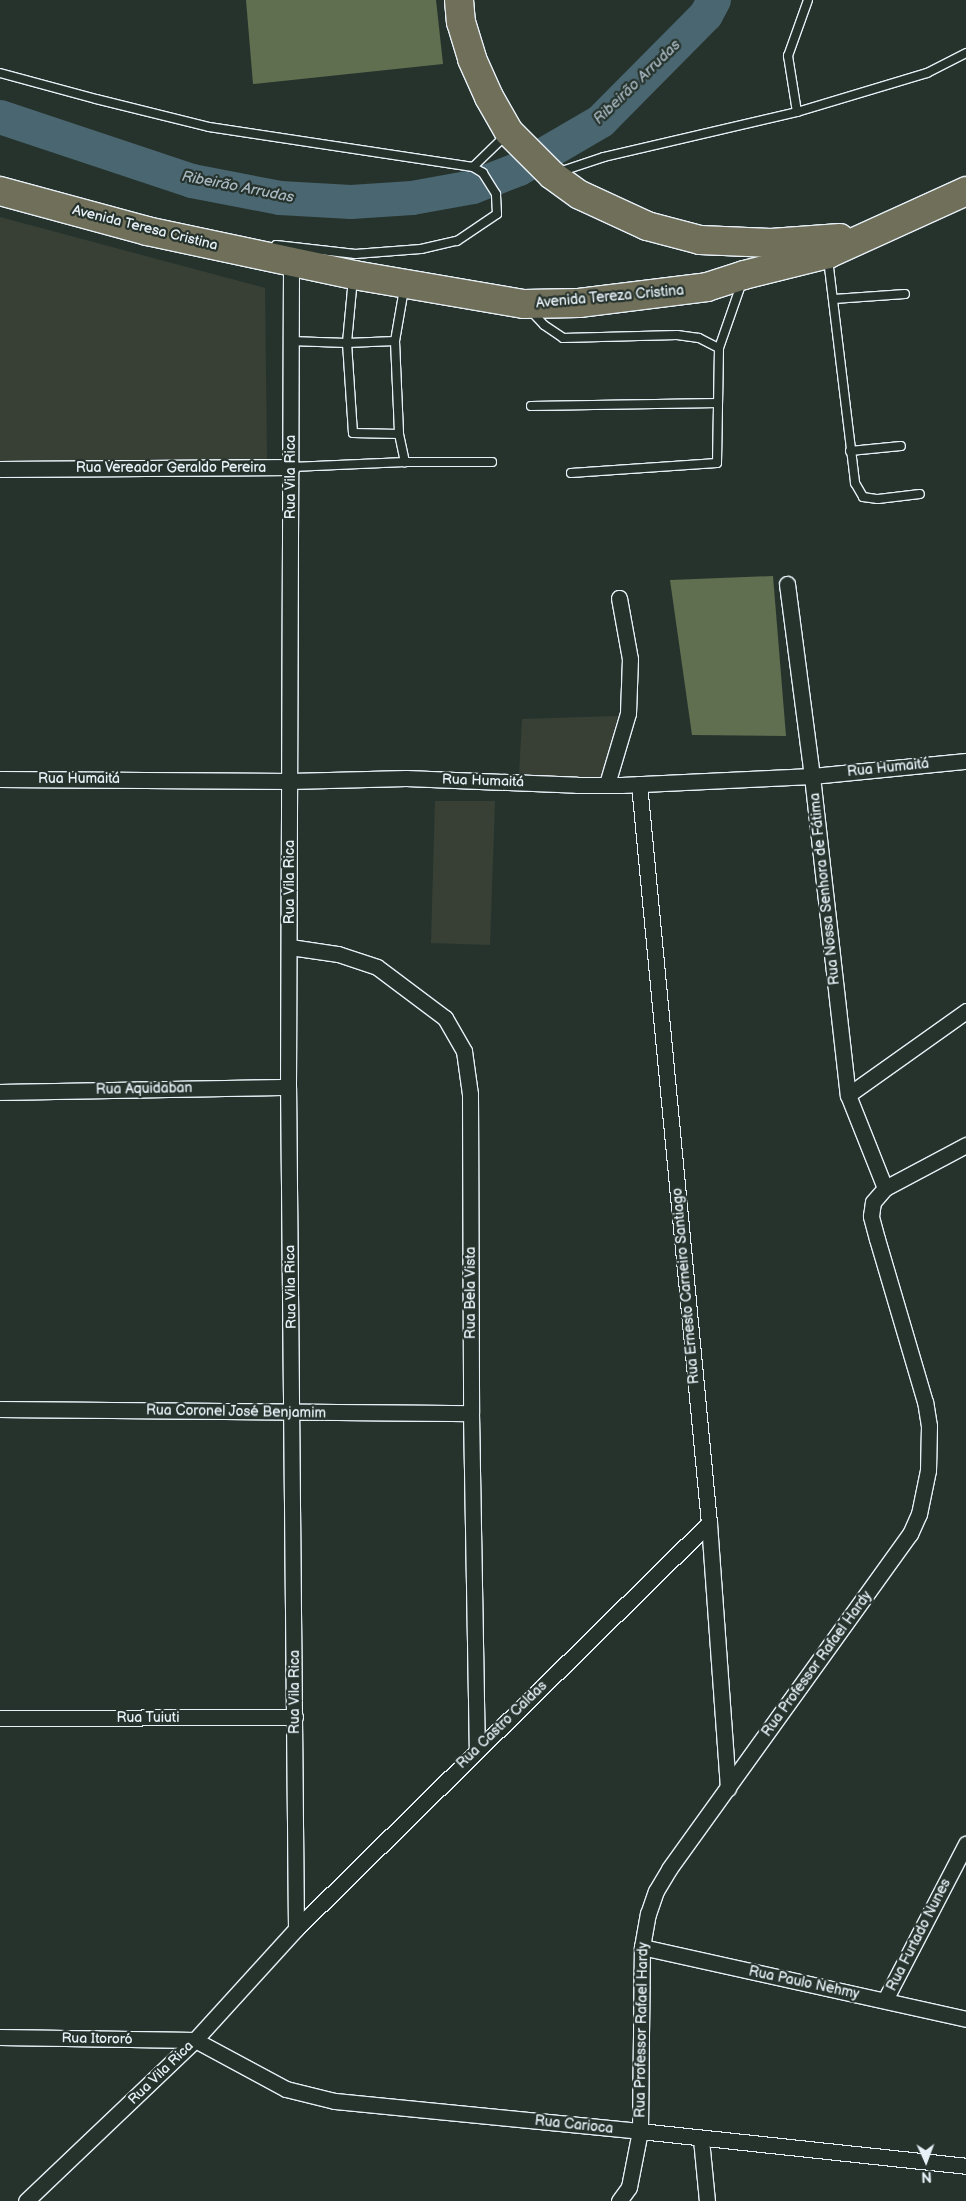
<!DOCTYPE html>
<html>
<head>
<meta charset="utf-8">
<style>
  body { margin:0 }
  #map { position:relative; width:966px; height:2201px; overflow:hidden; background:#26332d; font-family:"Balsamiq Sans",sans-serif }
  div>[style] { position:absolute }
  .built>* { inset:0; background:#384036 }
  .green>* { inset:0; background:#606f50 }
  .river>* { height:34px; margin:-17px; padding:0 17px; transform-origin:17px; border-radius:17px; background:#4a6670 }
  .roads { filter:drop-shadow(1px 0 #e8f1f8) drop-shadow(-1px 0 #e8f1f8) drop-shadow(0 1px #e8f1f8) drop-shadow(0 -1px #e8f1f8) }
  .lane>* { height:8px; margin:-4px; padding:0 4px; transform-origin:4px; border-radius:4px; background:#26332d }
  .street>* { height:15px; margin:-7.5px; padding:0 7.5px; transform-origin:7.5px; border-radius:7.5px; background:#26332d }
  .highway>* { height:28px; margin:-14px; padding:0 14px; transform-origin:14px; border-radius:14px; background:#706f59 }
  span { translate:-50% -50%; white-space:nowrap; text-align:center; line-height:1.15; -webkit-text-stroke:4.5px #26332d; paint-order:stroke }
  .street-label { font-size:14px; color:#e8f1f8 }
  .water-label { font-size:15px; color:#a9b9c2; font-style:italic }
  .north { position:absolute; left:901px; top:2136px; width:50px; height:50px; -webkit-text-stroke:4px #26332d; paint-order:stroke; rotate:178deg; font-size:14px; font-weight:700; line-height:20px; text-align:center; color:#e8f1f8 }
  .north::after { content:''; display:block; margin:auto; width:18px; height:22px; background:#e8f1f8; clip-path:polygon(50% 0,100% 100%,50% 72%,0 100%) }
</style>
</head>
<body>
<div id="map">
  <div class="built">
    <i style="clip-path:polygon(0 217px,265px 288px,267px 462px,0 463px)"></i>
    <i style="clip-path:polygon(618px 716px,601px 778px,519px 777px,522px 719px)"></i>
    <i style="clip-path:polygon(435px 801px,495px 801px,490px 945px,431px 943px)"></i>
  </div>
  <div class="green">
    <i style="clip-path:polygon(246px 0,436px 0,443px 64px,253px 84px)"></i>
    <i style="clip-path:polygon(773px 576px,786px 736px,692px 735px,670px 580px)"></i>
  </div>
  <div class="river">
    <i style="left:0;top:117px;width:202px;rotate:18.4deg"></i>
    <i style="left:192px;top:181px;width:90px;rotate:10.9deg"></i>
    <i style="left:280px;top:198px;width:71px;rotate:3.2deg"></i>
    <i style="left:351px;top:202px;width:61px;rotate:-3.8deg"></i>
    <i style="left:412px;top:198px;width:62px;rotate:-10.2deg"></i>
    <i style="left:473px;top:187px;width:49px;rotate:-21.4deg"></i>
    <i style="left:519px;top:169px;width:95px;rotate:-30.3deg"></i>
    <i style="left:601px;top:121px;width:149px;rotate:-45.3deg"></i>
    <i style="left:706px;top:15px;width:17px;rotate:-62deg"></i>
  </div>
  <div class="roads">
    <div class="lane">
      <i style="left:0;top:73px;width:99px;rotate:15.2deg"></i>
      <i style="left:96px;top:99px;width:116px;rotate:13.9deg"></i>
      <i style="left:209px;top:127px;width:267px;rotate:8.6deg"></i>
      <i style="left:473px;top:167px;width:45px;rotate:-44.1deg"></i>
      <i style="left:797px;top:112px;width:57px;rotate:-99.1deg"></i>
      <i style="left:788px;top:56px;width:59px;rotate:-70.3deg"></i>
      <i style="left:559px;top:172px;width:47px;rotate:-18.4deg"></i>
      <i style="left:604px;top:157px;width:198px;rotate:-13.1deg"></i>
      <i style="left:797px;top:112px;width:136px;rotate:-16.7deg"></i>
      <i style="left:927px;top:73px;width:44px;rotate:-27.1deg"></i>
      <i style="left:276px;top:245px;width:80px;rotate:6.5deg"></i>
      <i style="left:355px;top:254px;width:66px;rotate:-4.3deg"></i>
      <i style="left:421px;top:249px;width:37px;rotate:-13deg"></i>
      <i style="left:457px;top:241px;width:48px;rotate:-34deg"></i>
      <i style="left:497px;top:214px;width:20px;rotate:-93deg"></i>
      <i style="left:496px;top:194px;width:25px;rotate:-122deg"></i>
      <i style="left:483px;top:173px;width:12px;rotate:-149deg"></i>
      <i style="left:828px;top:259px;width:226px;rotate:83.1deg"></i>
      <i style="left:855px;top:483px;width:16px;rotate:60deg"></i>
      <i style="left:863px;top:497px;width:15px;rotate:8deg"></i>
      <i style="left:878px;top:499px;width:42px;rotate:-6.8deg"></i>
      <i style="left:353px;top:278px;width:65px;rotate:95.3deg"></i>
      <i style="left:347px;top:343px;width:90px;rotate:86.2deg"></i>
      <i style="left:353px;top:433px;width:46px;rotate:1.2deg"></i>
      <i style="left:404px;top:289px;width:53px;rotate:99.8deg"></i>
      <i style="left:395px;top:341px;width:93px;rotate:87.5deg"></i>
      <i style="left:399px;top:434px;width:29px;rotate:78deg"></i>
      <i style="left:834px;top:299px;width:71px;rotate:-4deg"></i>
      <i style="left:531px;top:311px;width:19px;rotate:47deg"></i>
      <i style="left:544px;top:325px;width:23px;rotate:34deg"></i>
      <i style="left:563px;top:338px;width:114px;rotate:-1.5deg"></i>
      <i style="left:677px;top:335px;width:22px;rotate:8deg"></i>
      <i style="left:699px;top:338px;width:22px;rotate:27deg"></i>
      <i style="left:290px;top:341px;width:57px;rotate:2deg"></i>
      <i style="left:347px;top:343px;width:48px;rotate:-2.4deg"></i>
      <i style="left:531px;top:406px;width:187px;rotate:-0.9deg"></i>
      <i style="left:850px;top:451px;width:51px;rotate:-5.6deg"></i>
      <i style="left:292px;top:467px;width:113px;rotate:-2.5deg"></i>
      <i style="left:405px;top:462px;width:87px"></i>
      <i style="left:571px;top:473px;width:146px;rotate:-3.9deg"></i>
      <i style="left:717px;top:463px;width:115px;rotate:-89deg"></i>
      <i style="left:719px;top:348px;width:70px;rotate:-70.8deg"></i>
    </div>
    <div class="street">
      <i style="left:0;top:469px;width:292px;rotate:-0.4deg"></i>
      <i style="left:787px;top:584px;width:194px;rotate:82.6deg"></i>
      <i style="left:812px;top:776px;width:321px;rotate:83.6deg"></i>
      <i style="left:848px;top:1095px;width:100px;rotate:68.3deg"></i>
      <i style="left:0;top:779px;width:290px;rotate:0.4deg"></i>
      <i style="left:290px;top:781px;width:116px;rotate:-1.5deg"></i>
      <i style="left:406px;top:778px;width:171px;rotate:2.3deg"></i>
      <i style="left:577px;top:785px;width:44px"></i>
      <i style="left:621px;top:785px;width:191px;rotate:-2.7deg"></i>
      <i style="left:812px;top:776px;width:155px;rotate:-5.6deg"></i>
      <i style="left:607px;top:784px;width:74px;rotate:-73.5deg"></i>
      <i style="left:628px;top:713px;width:54px;rotate:-87.9deg"></i>
      <i style="left:630px;top:659px;width:62px;rotate:-100.2deg"></i>
      <i style="left:639px;top:784px;width:742px;rotate:84.59deg"></i>
      <i style="left:709px;top:1523px;width:266px;rotate:85.9deg"></i>
      <i style="left:290px;top:947px;width:49px;rotate:8.3deg"></i>
      <i style="left:338px;top:954px;width:41px;rotate:18.4deg"></i>
      <i style="left:377px;top:967px;width:85px;rotate:36.9deg"></i>
      <i style="left:445px;top:1018px;width:38px;rotate:60deg"></i>
      <i style="left:464px;top:1051px;width:43px;rotate:82.1deg"></i>
      <i style="left:470px;top:1094px;width:319px;rotate:89.8deg"></i>
      <i style="left:471px;top:1413px;width:336px;rotate:89deg"></i>
      <i style="left:0;top:1092px;width:288px;rotate:-1deg"></i>
      <i style="left:848px;top:1095px;width:145px;rotate:-35.4deg"></i>
      <i style="left:0;top:1409px;width:471px;rotate:0.5deg"></i>
      <i style="left:0;top:1718px;width:295px;rotate:-0.2deg"></i>
      <i style="left:296px;top:1929px;width:579px;rotate:-44.51deg"></i>
      <i style="left:642px;top:1947px;width:332px;rotate:12.5deg"></i>
      <i style="left:885px;top:2000px;width:176px;rotate:-62.6deg"></i>
      <i style="left:0;top:2037px;width:195px;rotate:0.9deg"></i>
      <i style="left:195px;top:2040px;width:103px;rotate:28.3deg"></i>
      <i style="left:286px;top:2089px;width:50px;rotate:13.8deg"></i>
      <i style="left:335px;top:2101px;width:306px;rotate:5.6deg"></i>
      <i style="left:640px;top:2131px;width:328px;rotate:6.1deg"></i>
      <i style="left:701px;top:2139px;width:62px;rotate:84.5deg"></i>
      <i style="left:26px;top:2201px;width:233px;rotate:-43.6deg"></i>
      <i style="left:195px;top:2040px;width:150px;rotate:-47.7deg"></i>
      <i style="left:296px;top:1929px;width:842px;rotate:-90.54deg"></i>
      <i style="left:288px;top:1087px;width:826px;rotate:-89.79deg"></i>
      <i style="left:619px;top:2201px;width:17px;rotate:-54deg"></i>
      <i style="left:629px;top:2187px;width:57px;rotate:-78.9deg"></i>
      <i style="left:640px;top:2131px;width:184px;rotate:-89.4deg"></i>
      <i style="left:642px;top:1947px;width:34px;rotate:-80deg"></i>
      <i style="left:648px;top:1914px;width:24px;rotate:-71deg"></i>
      <i style="left:656px;top:1891px;width:26px;rotate:-59deg"></i>
      <i style="left:669px;top:1869px;width:413px;rotate:-54.3deg"></i>
      <i style="left:910px;top:1534px;width:22px;rotate:-66deg"></i>
      <i style="left:919px;top:1514px;width:45px;rotate:-78.4deg"></i>
      <i style="left:928px;top:1470px;width:44px;rotate:-88.7deg"></i>
      <i style="left:929px;top:1426px;width:24px;rotate:-99deg"></i>
      <i style="left:925px;top:1402px;width:170px;rotate:-106.4deg"></i>
      <i style="left:877px;top:1239px;width:24px;rotate:-105deg"></i>
      <i style="left:871px;top:1216px;width:14px;rotate:-82deg"></i>
      <i style="left:873px;top:1202px;width:18px;rotate:-49deg"></i>
      <i style="left:885px;top:1188px;width:92px;rotate:-28deg"></i>
    </div>
    <div class="highway">
      <i style="left:459px;top:0;width:22px;rotate:85deg"></i>
      <i style="left:461px;top:22px;width:39px;rotate:73deg"></i>
      <i style="left:472px;top:59px;width:42px;rotate:65.9deg"></i>
      <i style="left:489px;top:97px;width:40px;rotate:60.3deg"></i>
      <i style="left:509px;top:132px;width:61px;rotate:45deg"></i>
      <i style="left:552px;top:175px;width:34px;rotate:36deg"></i>
      <i style="left:580px;top:195px;width:74px;rotate:24.8deg"></i>
      <i style="left:647px;top:226px;width:55px;rotate:14.8deg"></i>
      <i style="left:700px;top:240px;width:71px;rotate:2.4deg"></i>
      <i style="left:771px;top:243px;width:69px;rotate:-4.1deg"></i>
      <i style="left:0;top:191px;width:152px;rotate:15.2deg"></i>
      <i style="left:147px;top:231px;width:212px;rotate:12deg"></i>
      <i style="left:354px;top:275px;width:172px;rotate:9.7deg"></i>
      <i style="left:524px;top:304px;width:55px;rotate:-1deg"></i>
      <i style="left:579px;top:303px;width:129px;rotate:-7.1deg"></i>
      <i style="left:707px;top:287px;width:39px;rotate:-18deg"></i>
      <i style="left:744px;top:275px;width:87px;rotate:-14deg"></i>
      <i style="left:828px;top:254px;width:152px;rotate:-24.5deg"></i>
    </div>
  </div>
  <div class="street-label">
    <span style="left:145px;top:228px;rotate:14deg">Avenida Teresa Cristina</span>
    <span style="left:610px;top:297px;rotate:-5deg">Avenida Tereza Cristina</span>
    <span style="left:171px;top:468px">Rua Vereador Geraldo Pereira</span>
    <span style="left:291px;top:477px;rotate:-90deg">Rua Vila Rica</span>
    <span style="left:888px;top:768px;rotate:-6deg">Rua Humaitá</span>
    <span style="left:79px;top:779px">Rua Humaitá</span>
    <span style="left:483px;top:781px;rotate:2deg">Rua Humaitá</span>
    <span style="left:290px;top:882px;rotate:-90deg">Rua Vila Rica</span>
    <span style="left:825px;top:889px;rotate:-96deg">Rua Nossa Senhora de Fátima</span>
    <span style="left:144px;top:1089px;rotate:-1deg">Rua Aquidaban</span>
    <span style="left:686px;top:1286px;rotate:-95deg">Rua Ernesto Carneiro Santiago</span>
    <span style="left:291px;top:1287px;rotate:-91deg">Rua Vila Rica</span>
    <span style="left:471px;top:1293px;rotate:-90deg">Rua Bela Vista</span>
    <span style="left:236px;top:1412px;rotate:1deg">Rua Coronel José Benjamim</span>
    <span style="left:817px;top:1664px;rotate:-54deg">Rua Professor Rafael Hardy</span>
    <span style="left:295px;top:1692px;rotate:-90deg">Rua Vila Rica</span>
    <span style="left:148px;top:1718px">Rua Tuiuti</span>
    <span style="left:502px;top:1725px;rotate:-44deg">Rua Castro Caldas</span>
    <span style="left:919px;top:1935px;rotate:-63deg">Rua Furtado Nunes</span>
    <span style="left:804px;top:1983px;rotate:12deg">Rua Paulo Nehmy</span>
    <span style="left:642px;top:2030px;rotate:-89deg">Rua Professor Rafael Hardy</span>
    <span style="left:97px;top:2039px;rotate:1deg">Rua Itororó</span>
    <span style="left:161px;top:2073px;rotate:-44deg">Rua Vila Rica</span>
    <span style="left:574px;top:2125px;rotate:6deg">Rua Carioca</span>
  </div>
  <div class="water-label">
    <span style="left:637px;top:82px;rotate:-44deg">Ribeirão Arrudas</span>
    <span style="left:238px;top:187px;rotate:11deg">Ribeirão Arrudas</span>
  </div>
  <div class="north">N</div>
</div>
</body>
</html>
